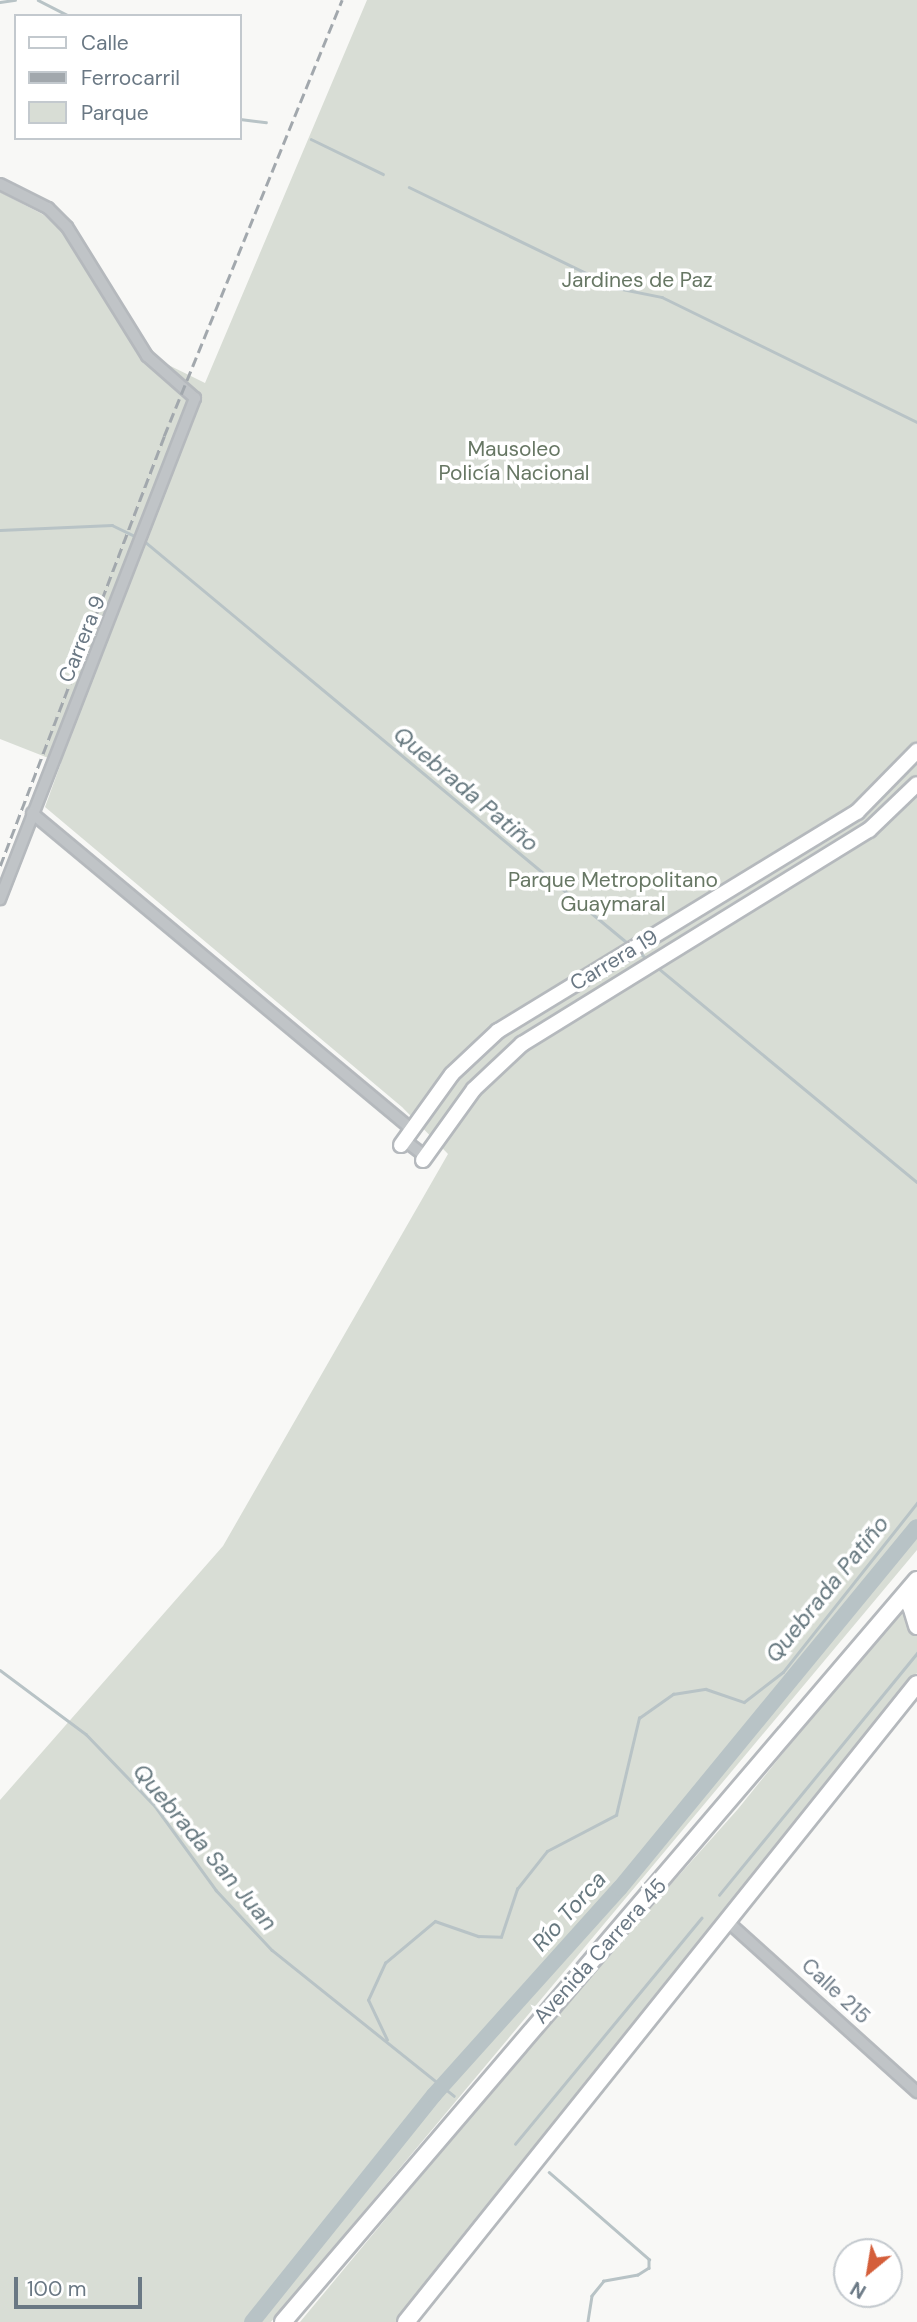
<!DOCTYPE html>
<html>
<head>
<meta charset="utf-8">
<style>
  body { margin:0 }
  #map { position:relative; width:917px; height:2322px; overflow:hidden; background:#f8f8f6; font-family:"DM Sans",sans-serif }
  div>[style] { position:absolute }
  .green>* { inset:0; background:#d8ddd5 }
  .stream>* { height:2.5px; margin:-1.25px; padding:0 1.25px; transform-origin:1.25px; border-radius:1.25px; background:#b8c3c6 }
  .river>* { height:16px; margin:-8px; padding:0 8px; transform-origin:8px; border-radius:8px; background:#b8c3c6 }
  .roads { filter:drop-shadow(2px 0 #b5b9bd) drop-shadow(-2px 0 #b5b9bd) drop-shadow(0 2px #b5b9bd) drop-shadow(0 -2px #b5b9bd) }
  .minor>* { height:10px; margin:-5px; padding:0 5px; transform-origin:5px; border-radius:5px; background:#c0c4c7 }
  .secondary>* { height:14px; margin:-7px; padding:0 7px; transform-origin:7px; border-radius:7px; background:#fff }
  .trunk>* { height:16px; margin:-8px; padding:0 8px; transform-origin:8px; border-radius:8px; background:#fff }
  .rail>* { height:2.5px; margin-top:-1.25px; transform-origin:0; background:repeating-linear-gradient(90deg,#a2a8ad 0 10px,transparent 0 15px) }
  span { translate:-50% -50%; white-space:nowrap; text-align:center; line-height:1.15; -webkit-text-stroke:7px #fff; paint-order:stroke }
  .park-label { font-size:21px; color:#677764 }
  .street-label { font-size:21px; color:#6a7884 }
  .water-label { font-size:23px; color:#66787f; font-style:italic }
  .legend { position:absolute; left:14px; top:14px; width:228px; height:126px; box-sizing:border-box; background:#fff; border:2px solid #c3c9ce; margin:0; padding:9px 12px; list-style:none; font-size:21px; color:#6a7884 }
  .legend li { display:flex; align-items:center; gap:14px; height:35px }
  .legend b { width:35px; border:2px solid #c3c9ce }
  .north { position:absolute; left:833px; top:2238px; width:70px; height:70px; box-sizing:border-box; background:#fff; border:2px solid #c3c9ce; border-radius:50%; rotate:210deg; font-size:19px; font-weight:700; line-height:28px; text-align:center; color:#6a7884 }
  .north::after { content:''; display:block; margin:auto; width:24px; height:32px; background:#d45e3a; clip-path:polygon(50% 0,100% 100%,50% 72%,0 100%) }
  .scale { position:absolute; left:14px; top:2277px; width:128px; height:32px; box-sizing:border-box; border:4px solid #6a7884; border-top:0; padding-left:9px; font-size:21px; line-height:24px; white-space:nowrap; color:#6a7884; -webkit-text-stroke:5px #fff; paint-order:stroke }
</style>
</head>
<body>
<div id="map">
  <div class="green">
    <i style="clip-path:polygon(367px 0,917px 0,917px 1550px,271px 2322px,0 2322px,0 1800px,223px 1546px,448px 1154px,402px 1107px,45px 807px,61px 763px,0 739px,0 192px,44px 215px,62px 232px,138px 350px,205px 383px)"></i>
    <i style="clip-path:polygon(904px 1603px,917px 1632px,917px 1673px,467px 2238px,396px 2322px,300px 2322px,566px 2002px,738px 1809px)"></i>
  </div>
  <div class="stream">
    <i style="left:38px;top:0;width:35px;rotate:27deg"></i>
    <i style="left:0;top:2px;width:15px;rotate:-8deg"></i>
    <i style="left:240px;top:119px;width:26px;rotate:7deg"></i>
    <i style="left:311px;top:139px;width:80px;rotate:25.9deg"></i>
    <i style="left:409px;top:187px;width:231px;rotate:25.9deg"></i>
    <i style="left:617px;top:288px;width:46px;rotate:11.3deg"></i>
    <i style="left:662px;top:297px;width:284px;rotate:26.1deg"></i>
    <i style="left:0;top:530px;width:112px;rotate:-2.6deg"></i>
    <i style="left:112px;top:525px;width:28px;rotate:26deg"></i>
    <i style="left:143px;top:540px;width:633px;rotate:39.75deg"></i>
    <i style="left:638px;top:951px;width:15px;rotate:42deg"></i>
    <i style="left:657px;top:967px;width:337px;rotate:39.6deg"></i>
    <i style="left:0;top:1670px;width:107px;rotate:36.7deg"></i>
    <i style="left:86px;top:1734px;width:100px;rotate:46.2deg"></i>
    <i style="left:155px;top:1806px;width:104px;rotate:54deg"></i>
    <i style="left:216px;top:1890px;width:82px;rotate:47deg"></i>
    <i style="left:272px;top:1950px;width:233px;rotate:38.7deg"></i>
    <i style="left:719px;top:1895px;width:313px;rotate:-50.7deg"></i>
    <i style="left:387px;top:2040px;width:44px;rotate:-115.4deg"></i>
    <i style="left:368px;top:2000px;width:41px;rotate:-65.3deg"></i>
    <i style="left:385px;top:1963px;width:65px;rotate:-40deg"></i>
    <i style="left:435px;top:1921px;width:46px;rotate:19.2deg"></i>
    <i style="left:478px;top:1936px;width:23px;rotate:2deg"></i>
    <i style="left:501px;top:1937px;width:51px;rotate:-71.6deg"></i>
    <i style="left:517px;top:1889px;width:48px;rotate:-51.7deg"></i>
    <i style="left:547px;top:1851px;width:78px;rotate:-27.6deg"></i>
    <i style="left:616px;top:1815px;width:100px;rotate:-76.7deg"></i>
    <i style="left:639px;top:1718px;width:42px;rotate:-35.2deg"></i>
    <i style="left:673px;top:1694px;width:33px;rotate:-9deg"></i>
    <i style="left:706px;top:1689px;width:40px;rotate:18.9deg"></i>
    <i style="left:744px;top:1702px;width:49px;rotate:-37.6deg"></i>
    <i style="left:783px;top:1672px;width:216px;rotate:-51.6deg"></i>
    <i style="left:515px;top:2144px;width:293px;rotate:-50.5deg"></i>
    <i style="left:549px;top:2172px;width:133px;rotate:41deg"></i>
    <i style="left:649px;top:2259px;width:9px;rotate:90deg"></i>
    <i style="left:649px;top:2268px;width:13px;rotate:148deg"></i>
    <i style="left:638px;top:2275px;width:35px;rotate:170deg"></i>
    <i style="left:604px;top:2281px;width:19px;rotate:129deg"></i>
    <i style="left:592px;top:2296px;width:26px;rotate:99deg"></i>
  </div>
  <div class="river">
    <i style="left:252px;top:2322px;width:291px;rotate:-51.3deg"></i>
    <i style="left:434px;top:2095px;width:278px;rotate:-48.1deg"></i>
    <i style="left:620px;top:1888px;width:467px;rotate:-50.6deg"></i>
  </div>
  <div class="roads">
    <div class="minor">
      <i style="left:0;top:184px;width:54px;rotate:26.6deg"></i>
      <i style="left:48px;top:208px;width:27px;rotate:45deg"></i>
      <i style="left:67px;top:227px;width:152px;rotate:58.2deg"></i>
      <i style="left:147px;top:356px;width:64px;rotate:41.2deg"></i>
      <i style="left:195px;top:398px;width:538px;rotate:111.27deg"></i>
      <i style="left:32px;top:813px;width:493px;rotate:39.8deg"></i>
      <i style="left:404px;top:1140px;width:26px;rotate:37deg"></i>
      <i style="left:727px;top:1921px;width:256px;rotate:42deg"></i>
    </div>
    <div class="secondary">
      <i style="left:401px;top:1145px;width:87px;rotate:-54.3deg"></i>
      <i style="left:452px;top:1074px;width:63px;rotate:-43.1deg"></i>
      <i style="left:498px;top:1031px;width:421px;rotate:-31.4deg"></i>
      <i style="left:857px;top:812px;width:86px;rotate:-45.5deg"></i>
      <i style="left:423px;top:1160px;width:87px;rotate:-54.3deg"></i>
      <i style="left:474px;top:1089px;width:66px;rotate:-43.2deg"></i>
      <i style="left:522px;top:1044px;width:408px;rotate:-31.7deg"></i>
      <i style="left:869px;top:830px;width:66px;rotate:-43.8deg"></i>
    </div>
    <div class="trunk">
      <i style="left:916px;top:1584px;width:23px;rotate:103deg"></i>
      <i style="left:911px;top:1606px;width:21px;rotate:73deg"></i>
      <i style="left:283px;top:2322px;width:976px;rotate:-49.49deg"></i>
      <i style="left:406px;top:2322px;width:817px;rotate:-51.31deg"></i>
    </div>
  </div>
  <div class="rail">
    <i style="left:0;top:866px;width:460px;rotate:-69.1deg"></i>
    <i style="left:164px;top:436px;width:471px;rotate:-67.8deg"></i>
  </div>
  <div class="park-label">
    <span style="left:637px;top:280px">Jardines de Paz</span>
    <span style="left:514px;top:461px">Mausoleo<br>Policía Nacional</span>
    <span style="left:613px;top:892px">Parque Metropolitano<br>Guaymaral</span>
  </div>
  <div class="street-label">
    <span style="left:82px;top:639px;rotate:-68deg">Carrera 9</span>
    <span style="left:614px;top:960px;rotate:-31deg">Carrera 19</span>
    <span style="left:600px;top:1951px;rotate:-48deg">Avenida Carrera 45</span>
    <span style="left:836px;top:1991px;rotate:43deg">Calle 215</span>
  </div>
  <div class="water-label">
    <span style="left:466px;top:789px;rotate:40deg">Quebrada Patiño</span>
    <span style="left:827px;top:1589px;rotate:-51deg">Quebrada Patiño</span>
    <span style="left:205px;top:1847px;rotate:50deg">Quebrada San Juan</span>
    <span style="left:569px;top:1911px;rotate:-48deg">Río Torca</span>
  </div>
  <ul class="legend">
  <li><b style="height:9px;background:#fff"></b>Calle</li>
  <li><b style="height:9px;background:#a2a8ad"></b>Ferrocarril</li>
  <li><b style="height:19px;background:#d8ddd5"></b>Parque</li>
  </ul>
  <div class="north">N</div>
  <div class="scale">100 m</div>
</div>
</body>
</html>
